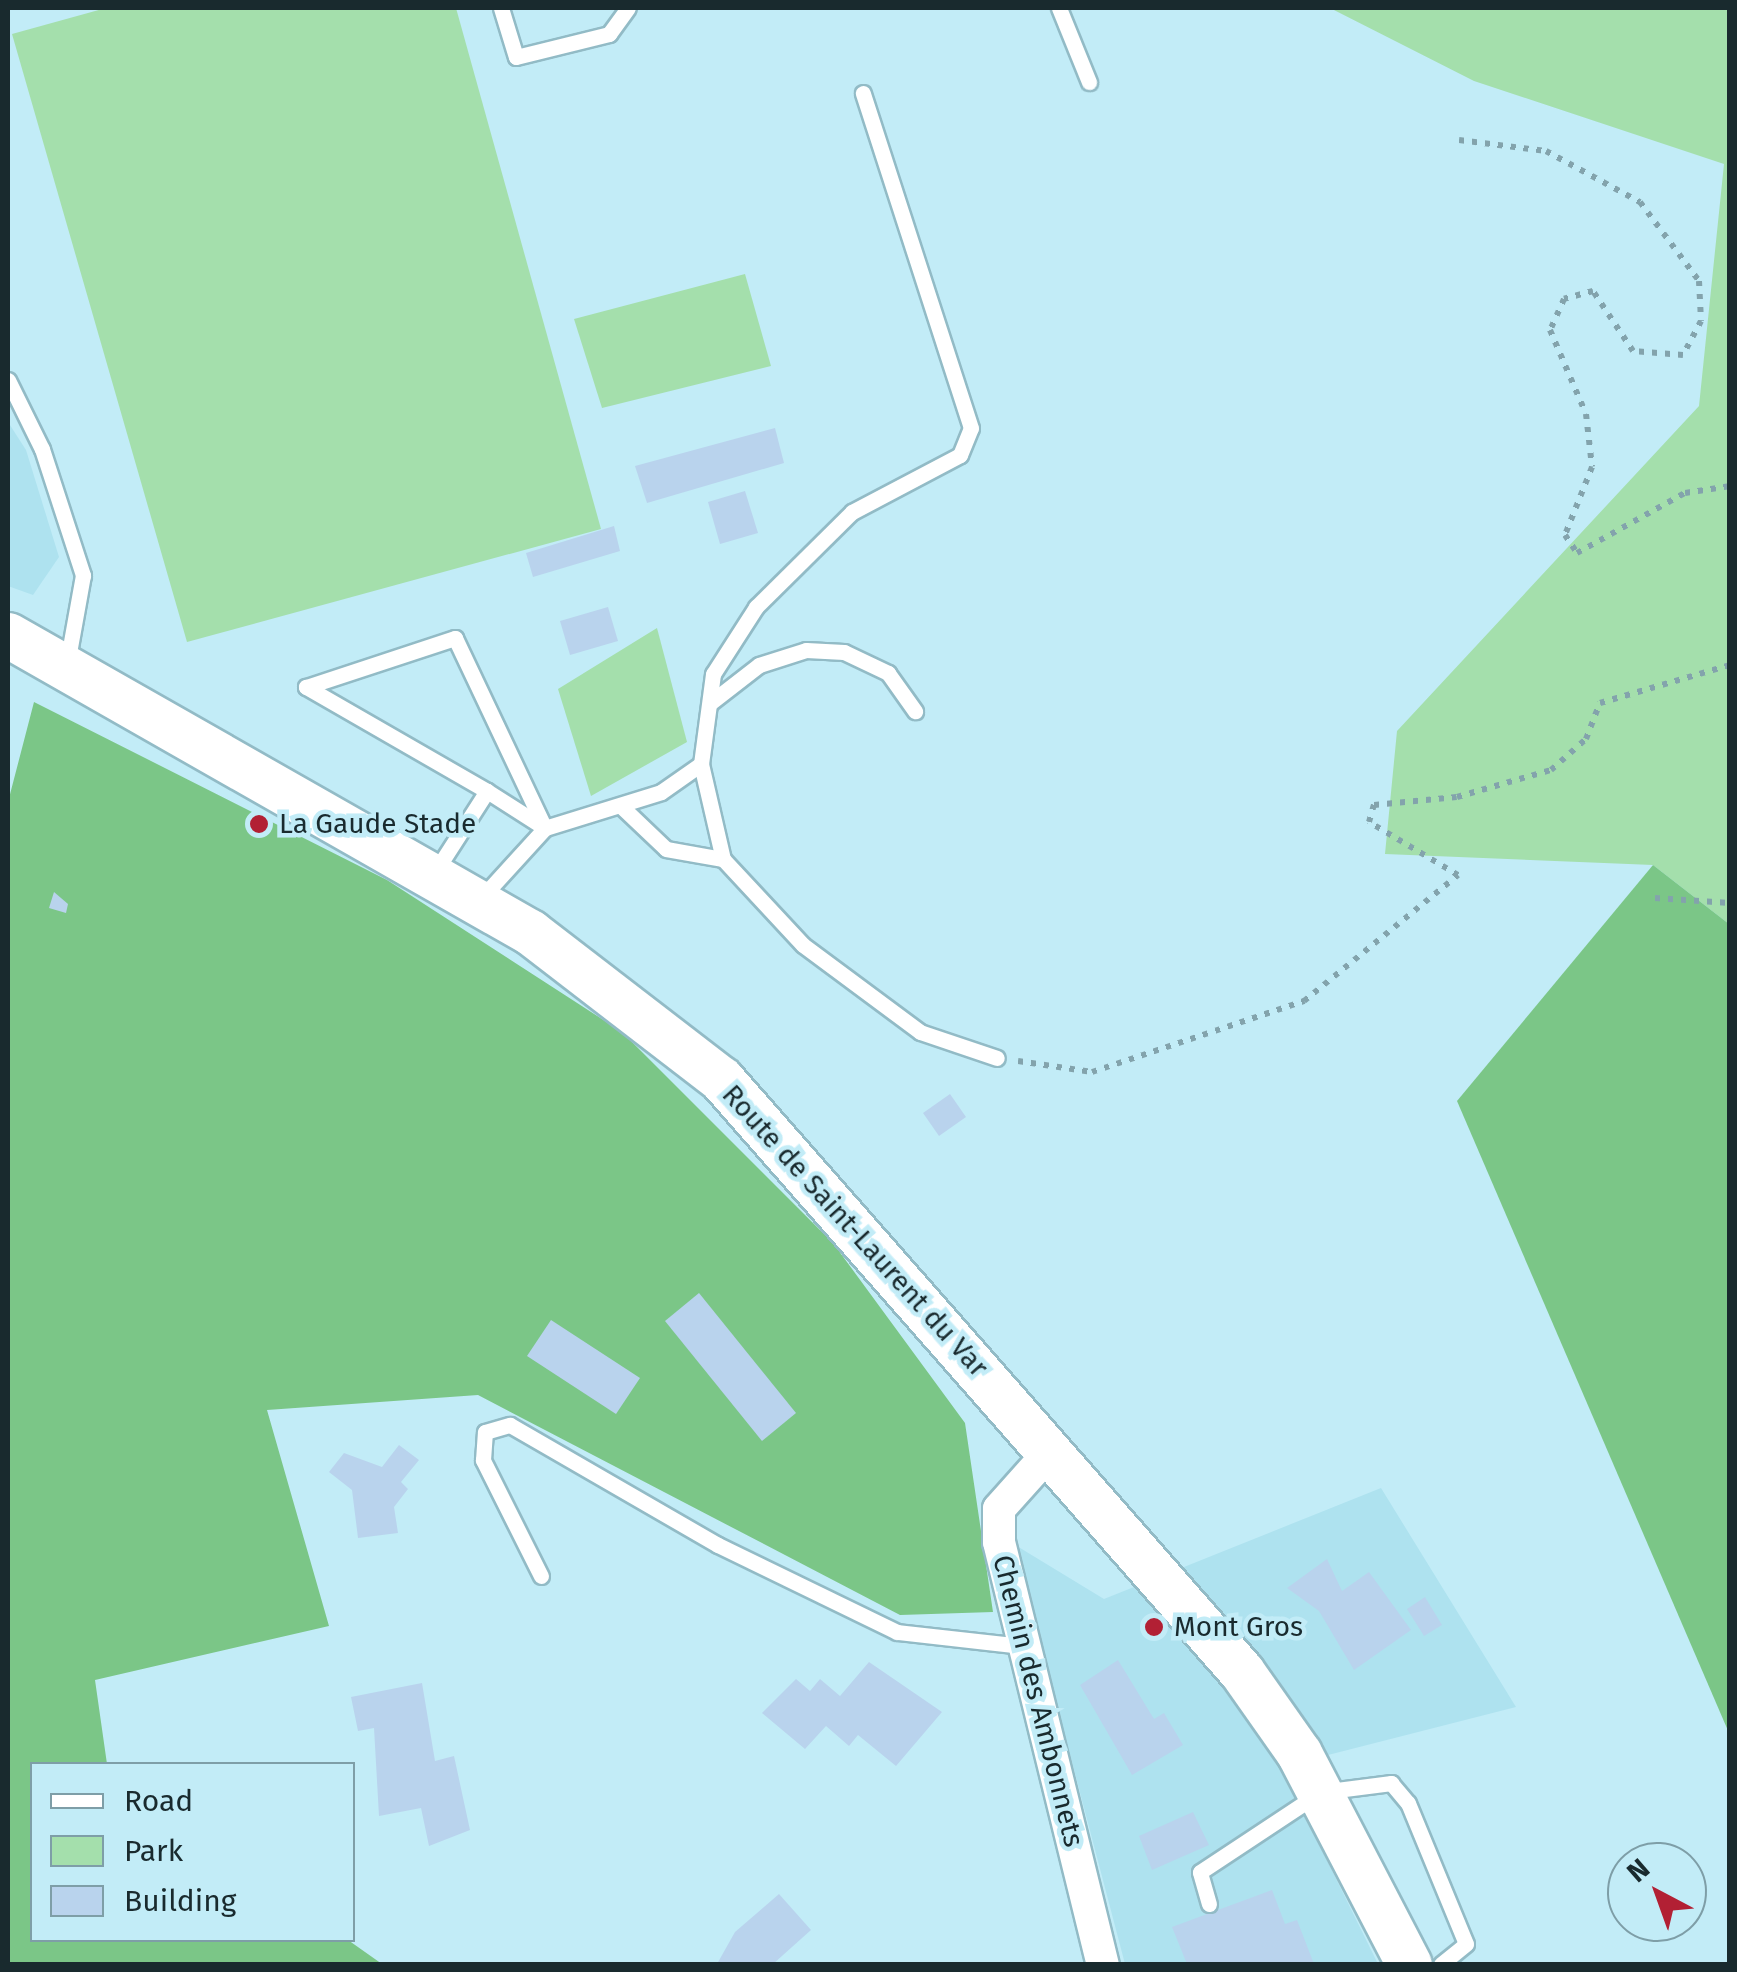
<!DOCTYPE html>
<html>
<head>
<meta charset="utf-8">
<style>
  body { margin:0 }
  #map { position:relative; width:1737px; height:1972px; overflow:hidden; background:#c2ecf7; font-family:"Fira Sans",sans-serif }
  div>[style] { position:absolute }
  .built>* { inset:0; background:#aee2ef }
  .green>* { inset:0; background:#a4dfac }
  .forest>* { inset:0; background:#7bc687 }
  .building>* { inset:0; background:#b9d3ed }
  .path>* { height:6px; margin-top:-3px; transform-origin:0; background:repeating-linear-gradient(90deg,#83a3ac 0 5px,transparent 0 13px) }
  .roads { filter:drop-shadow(2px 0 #92bbc6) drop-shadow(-2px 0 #92bbc6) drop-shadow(0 2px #92bbc6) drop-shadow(0 -2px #92bbc6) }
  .service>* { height:15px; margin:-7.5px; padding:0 7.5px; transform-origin:7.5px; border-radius:7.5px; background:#fff }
  .minor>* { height:32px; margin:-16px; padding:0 16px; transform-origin:16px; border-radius:16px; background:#fff }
  .secondary>* { height:45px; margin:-22.5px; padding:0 22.5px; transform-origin:22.5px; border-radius:22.5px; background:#fff }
  .dots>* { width:28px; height:28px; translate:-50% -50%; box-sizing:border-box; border:5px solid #c2ecf7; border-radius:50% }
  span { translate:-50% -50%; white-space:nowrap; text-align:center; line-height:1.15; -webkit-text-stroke:9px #c2ecf7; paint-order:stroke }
  .poi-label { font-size:28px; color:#192a2e }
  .left { translate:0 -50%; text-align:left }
  .street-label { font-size:28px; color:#192a2e }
  .frame { position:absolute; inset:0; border:10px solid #192a2e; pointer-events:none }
  .legend { position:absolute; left:30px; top:1762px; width:325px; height:180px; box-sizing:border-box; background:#c2ecf7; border:2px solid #7e9ea7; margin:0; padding:12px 18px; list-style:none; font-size:30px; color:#192a2e }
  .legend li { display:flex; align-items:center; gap:20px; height:50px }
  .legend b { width:50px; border:2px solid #7e9ea7 }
  .north { position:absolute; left:1607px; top:1842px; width:100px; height:100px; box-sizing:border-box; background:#c2ecf7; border:2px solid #7e9ea7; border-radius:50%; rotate:319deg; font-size:28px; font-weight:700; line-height:40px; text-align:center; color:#192a2e }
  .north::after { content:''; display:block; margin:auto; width:35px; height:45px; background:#b22034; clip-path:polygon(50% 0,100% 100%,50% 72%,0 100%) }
</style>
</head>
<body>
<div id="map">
  <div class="built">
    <i style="clip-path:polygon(8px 422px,26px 450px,59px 557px,33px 595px,8px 586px)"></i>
    <i style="clip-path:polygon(1381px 1488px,1516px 1707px,1281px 1767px,1378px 1964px,1125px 1964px,1015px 1545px,1104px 1599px)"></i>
  </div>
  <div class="green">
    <i style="clip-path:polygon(106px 8px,456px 8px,601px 529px,187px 642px,12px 34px)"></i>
    <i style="clip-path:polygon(1330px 8px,1729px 8px,1729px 924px,1653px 865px,1385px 854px,1397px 731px,1699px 406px,1724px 164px,1474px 81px)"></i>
    <i style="clip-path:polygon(745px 274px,771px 366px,602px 408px,574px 319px)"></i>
    <i style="clip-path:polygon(657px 628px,687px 742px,591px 796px,558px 689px)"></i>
  </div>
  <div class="forest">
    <i style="clip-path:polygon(34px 702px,387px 880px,622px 1032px,833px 1243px,965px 1423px,993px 1612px,900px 1615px,478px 1395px,267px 1410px,329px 1626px,95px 1680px,107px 1764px,32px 1764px,32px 1940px,348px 1940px,382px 1964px,8px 1964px,8px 802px)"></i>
    <i style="clip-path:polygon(1653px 865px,1729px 924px,1729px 1733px,1457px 1101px)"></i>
  </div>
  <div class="building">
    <i style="clip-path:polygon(775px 428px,784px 463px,647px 503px,635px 466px)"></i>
    <i style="clip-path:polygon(745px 491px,758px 533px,720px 544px,708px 502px)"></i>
    <i style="clip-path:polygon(614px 526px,620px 551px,533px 577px,526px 553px)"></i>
    <i style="clip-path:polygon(608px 607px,618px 641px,570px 655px,560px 621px)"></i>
    <i style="clip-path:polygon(54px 892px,68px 904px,66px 913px,49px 908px)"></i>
    <i style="clip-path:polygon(950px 1094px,966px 1117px,939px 1136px,923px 1113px)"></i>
    <i style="clip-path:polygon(699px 1293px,796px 1413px,762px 1441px,665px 1321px)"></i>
    <i style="clip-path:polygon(551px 1320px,640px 1378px,616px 1414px,527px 1356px)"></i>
    <i style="clip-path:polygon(399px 1445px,419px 1460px,401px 1482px,408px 1489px,394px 1507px,398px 1533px,358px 1538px,352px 1490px,329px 1472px,344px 1453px,382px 1467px)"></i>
    <i style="clip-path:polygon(1327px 1559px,1342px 1591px,1369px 1572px,1411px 1630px,1354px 1670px,1319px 1611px,1287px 1588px)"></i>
    <i style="clip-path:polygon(1425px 1597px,1442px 1625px,1424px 1636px,1407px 1609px)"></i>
    <i style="clip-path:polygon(1118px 1660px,1154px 1719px,1164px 1713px,1183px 1745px,1132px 1775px,1080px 1685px)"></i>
    <i style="clip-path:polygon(869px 1662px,942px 1712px,896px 1766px,858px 1735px,849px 1746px,826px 1726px,805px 1749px,762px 1713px,796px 1679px,810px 1691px,820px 1679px,840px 1696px)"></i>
    <i style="clip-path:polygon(422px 1683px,435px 1761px,454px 1756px,470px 1830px,429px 1846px,421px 1808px,379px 1816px,374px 1728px,358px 1731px,351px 1697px)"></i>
    <i style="clip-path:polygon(1193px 1812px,1209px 1845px,1152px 1870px,1139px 1836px)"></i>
    <i style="clip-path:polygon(1272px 1890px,1285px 1924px,1297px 1920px,1314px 1964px,1187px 1964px,1172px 1927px)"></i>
    <i style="clip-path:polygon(779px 1894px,811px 1930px,773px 1964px,717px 1964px,735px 1932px)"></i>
  </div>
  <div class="path">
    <i style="left:1459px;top:140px;width:88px;rotate:7.2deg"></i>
    <i style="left:1546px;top:151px;width:107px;rotate:28.5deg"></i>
    <i style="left:1640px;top:202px;width:99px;rotate:53.2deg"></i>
    <i style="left:1699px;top:281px;width:40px;rotate:87.1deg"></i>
    <i style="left:1701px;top:321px;width:38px;rotate:118deg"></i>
    <i style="left:1683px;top:355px;width:50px;rotate:-175.4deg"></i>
    <i style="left:1633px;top:351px;width:72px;rotate:-123.7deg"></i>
    <i style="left:1593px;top:291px;width:30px;rotate:165deg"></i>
    <i style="left:1564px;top:299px;width:34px;rotate:114deg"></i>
    <i style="left:1550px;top:330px;width:91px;rotate:66.8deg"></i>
    <i style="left:1586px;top:414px;width:53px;rotate:83.5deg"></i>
    <i style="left:1592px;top:467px;width:73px;rotate:111.7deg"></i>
    <i style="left:1565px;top:535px;width:22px;rotate:56deg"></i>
    <i style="left:1577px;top:553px;width:124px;rotate:-29.1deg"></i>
    <i style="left:1685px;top:493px;width:46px;rotate:-8.8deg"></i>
    <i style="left:1655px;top:898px;width:75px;rotate:3.8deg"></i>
    <i style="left:1018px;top:1061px;width:75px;rotate:8.5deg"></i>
    <i style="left:1092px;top:1072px;width:224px;rotate:-18.5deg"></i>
    <i style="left:1304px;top:1001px;width:199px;rotate:-39.3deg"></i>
    <i style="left:1458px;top:875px;width:104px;rotate:-149.2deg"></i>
    <i style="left:1369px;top:822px;width:18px;rotate:-74deg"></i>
    <i style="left:1374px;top:805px;width:83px;rotate:-5.5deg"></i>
    <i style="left:1457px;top:797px;width:98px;rotate:-16deg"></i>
    <i style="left:1551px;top:770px;width:47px;rotate:-41.5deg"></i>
    <i style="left:1586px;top:739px;width:39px;rotate:-69deg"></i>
    <i style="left:1600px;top:703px;width:135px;rotate:-16.3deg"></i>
  </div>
  <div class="roads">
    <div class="service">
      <i style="left:501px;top:8px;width:51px;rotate:73deg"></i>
      <i style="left:516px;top:57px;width:96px;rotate:-13.9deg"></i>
      <i style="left:609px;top:34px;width:32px;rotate:-54deg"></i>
      <i style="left:1059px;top:8px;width:80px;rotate:67.9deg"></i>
      <i style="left:8px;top:380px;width:77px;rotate:63.8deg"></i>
      <i style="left:42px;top:449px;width:133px;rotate:72deg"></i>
      <i style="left:83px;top:575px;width:90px;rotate:100.2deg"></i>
      <i style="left:710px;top:703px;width:62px;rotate:-37.8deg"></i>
      <i style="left:759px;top:665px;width:49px;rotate:-17.7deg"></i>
      <i style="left:806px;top:650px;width:38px;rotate:3deg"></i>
      <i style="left:844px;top:652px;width:49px;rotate:25.5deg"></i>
      <i style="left:888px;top:673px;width:47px;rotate:54.6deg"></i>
      <i style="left:701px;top:764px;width:98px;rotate:77deg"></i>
      <i style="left:723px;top:859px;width:117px;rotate:47.1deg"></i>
      <i style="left:803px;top:945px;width:146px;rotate:36.6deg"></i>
      <i style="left:920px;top:1032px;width:81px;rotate:18.7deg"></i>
      <i style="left:487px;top:791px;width:69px;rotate:32.5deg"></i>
      <i style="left:545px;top:828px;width:121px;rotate:-17.2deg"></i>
      <i style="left:661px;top:792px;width:49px;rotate:-35deg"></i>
      <i style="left:701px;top:764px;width:91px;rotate:-82.4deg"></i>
      <i style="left:713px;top:674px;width:80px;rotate:-57.3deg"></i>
      <i style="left:756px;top:607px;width:135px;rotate:-44.7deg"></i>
      <i style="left:852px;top:512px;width:122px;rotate:-27.8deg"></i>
      <i style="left:960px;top:455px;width:29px;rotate:-68deg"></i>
      <i style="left:971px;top:428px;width:352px;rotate:-107.9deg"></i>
      <i style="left:623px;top:808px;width:59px;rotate:43.6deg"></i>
      <i style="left:666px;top:849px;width:58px;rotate:10deg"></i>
      <i style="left:433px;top:875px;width:100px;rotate:-57.3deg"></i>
      <i style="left:487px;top:791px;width:209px;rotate:-150.1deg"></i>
      <i style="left:306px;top:687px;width:157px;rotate:-18.2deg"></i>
      <i style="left:455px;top:638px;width:210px;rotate:64.7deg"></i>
      <i style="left:545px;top:828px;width:95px;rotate:132.4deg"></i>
      <i style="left:541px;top:1576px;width:130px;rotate:-116.6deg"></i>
      <i style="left:483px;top:1460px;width:28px;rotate:-86deg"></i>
      <i style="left:485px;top:1432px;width:26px;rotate:-16deg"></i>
      <i style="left:510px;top:1425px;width:240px;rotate:30deg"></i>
      <i style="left:718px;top:1545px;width:199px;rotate:25.9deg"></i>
      <i style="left:897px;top:1632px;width:125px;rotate:6.4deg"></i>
      <i style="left:1209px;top:1904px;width:33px;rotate:-106deg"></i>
      <i style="left:1200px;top:1872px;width:145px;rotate:-33.5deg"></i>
      <i style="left:1321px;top:1792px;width:71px;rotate:-7.3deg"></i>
      <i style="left:1391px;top:1783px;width:26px;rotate:50deg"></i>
      <i style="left:1408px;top:1803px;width:152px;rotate:67.6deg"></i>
      <i style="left:1466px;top:1944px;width:32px;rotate:141deg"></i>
    </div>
    <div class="minor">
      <i style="left:1049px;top:1453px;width:75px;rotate:131.8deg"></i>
      <i style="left:999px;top:1509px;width:33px;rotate:90deg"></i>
      <i style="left:999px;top:1542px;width:435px;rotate:76.2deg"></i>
    </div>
    <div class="secondary">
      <i style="left:8px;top:635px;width:601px;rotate:29.64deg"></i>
      <i style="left:530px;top:932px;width:241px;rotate:37.6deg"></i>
      <i style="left:721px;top:1079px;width:789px;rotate:48.7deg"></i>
      <i style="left:1242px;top:1672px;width:99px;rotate:54.9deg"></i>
      <i style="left:1299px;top:1753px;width:238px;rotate:62.5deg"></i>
    </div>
  </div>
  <div class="dots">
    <i style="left:259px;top:824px;background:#b22034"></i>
    <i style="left:1154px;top:1627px;background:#b22034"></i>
  </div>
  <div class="poi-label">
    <span class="left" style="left:279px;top:824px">La Gaude Stade</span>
    <span class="left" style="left:1174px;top:1627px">Mont Gros</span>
  </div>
  <div class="street-label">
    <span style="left:855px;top:1231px;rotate:48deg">Route de Saint-Laurent du Var</span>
    <span style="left:1038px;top:1701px;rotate:76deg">Chemin des Ambonnets</span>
  </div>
  <div class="frame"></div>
  <ul class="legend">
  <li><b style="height:12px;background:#fff"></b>Road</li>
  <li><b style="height:28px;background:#a4dfac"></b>Park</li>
  <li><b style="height:28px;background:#b9d3ed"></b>Building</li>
  </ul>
  <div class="north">N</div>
</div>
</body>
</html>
